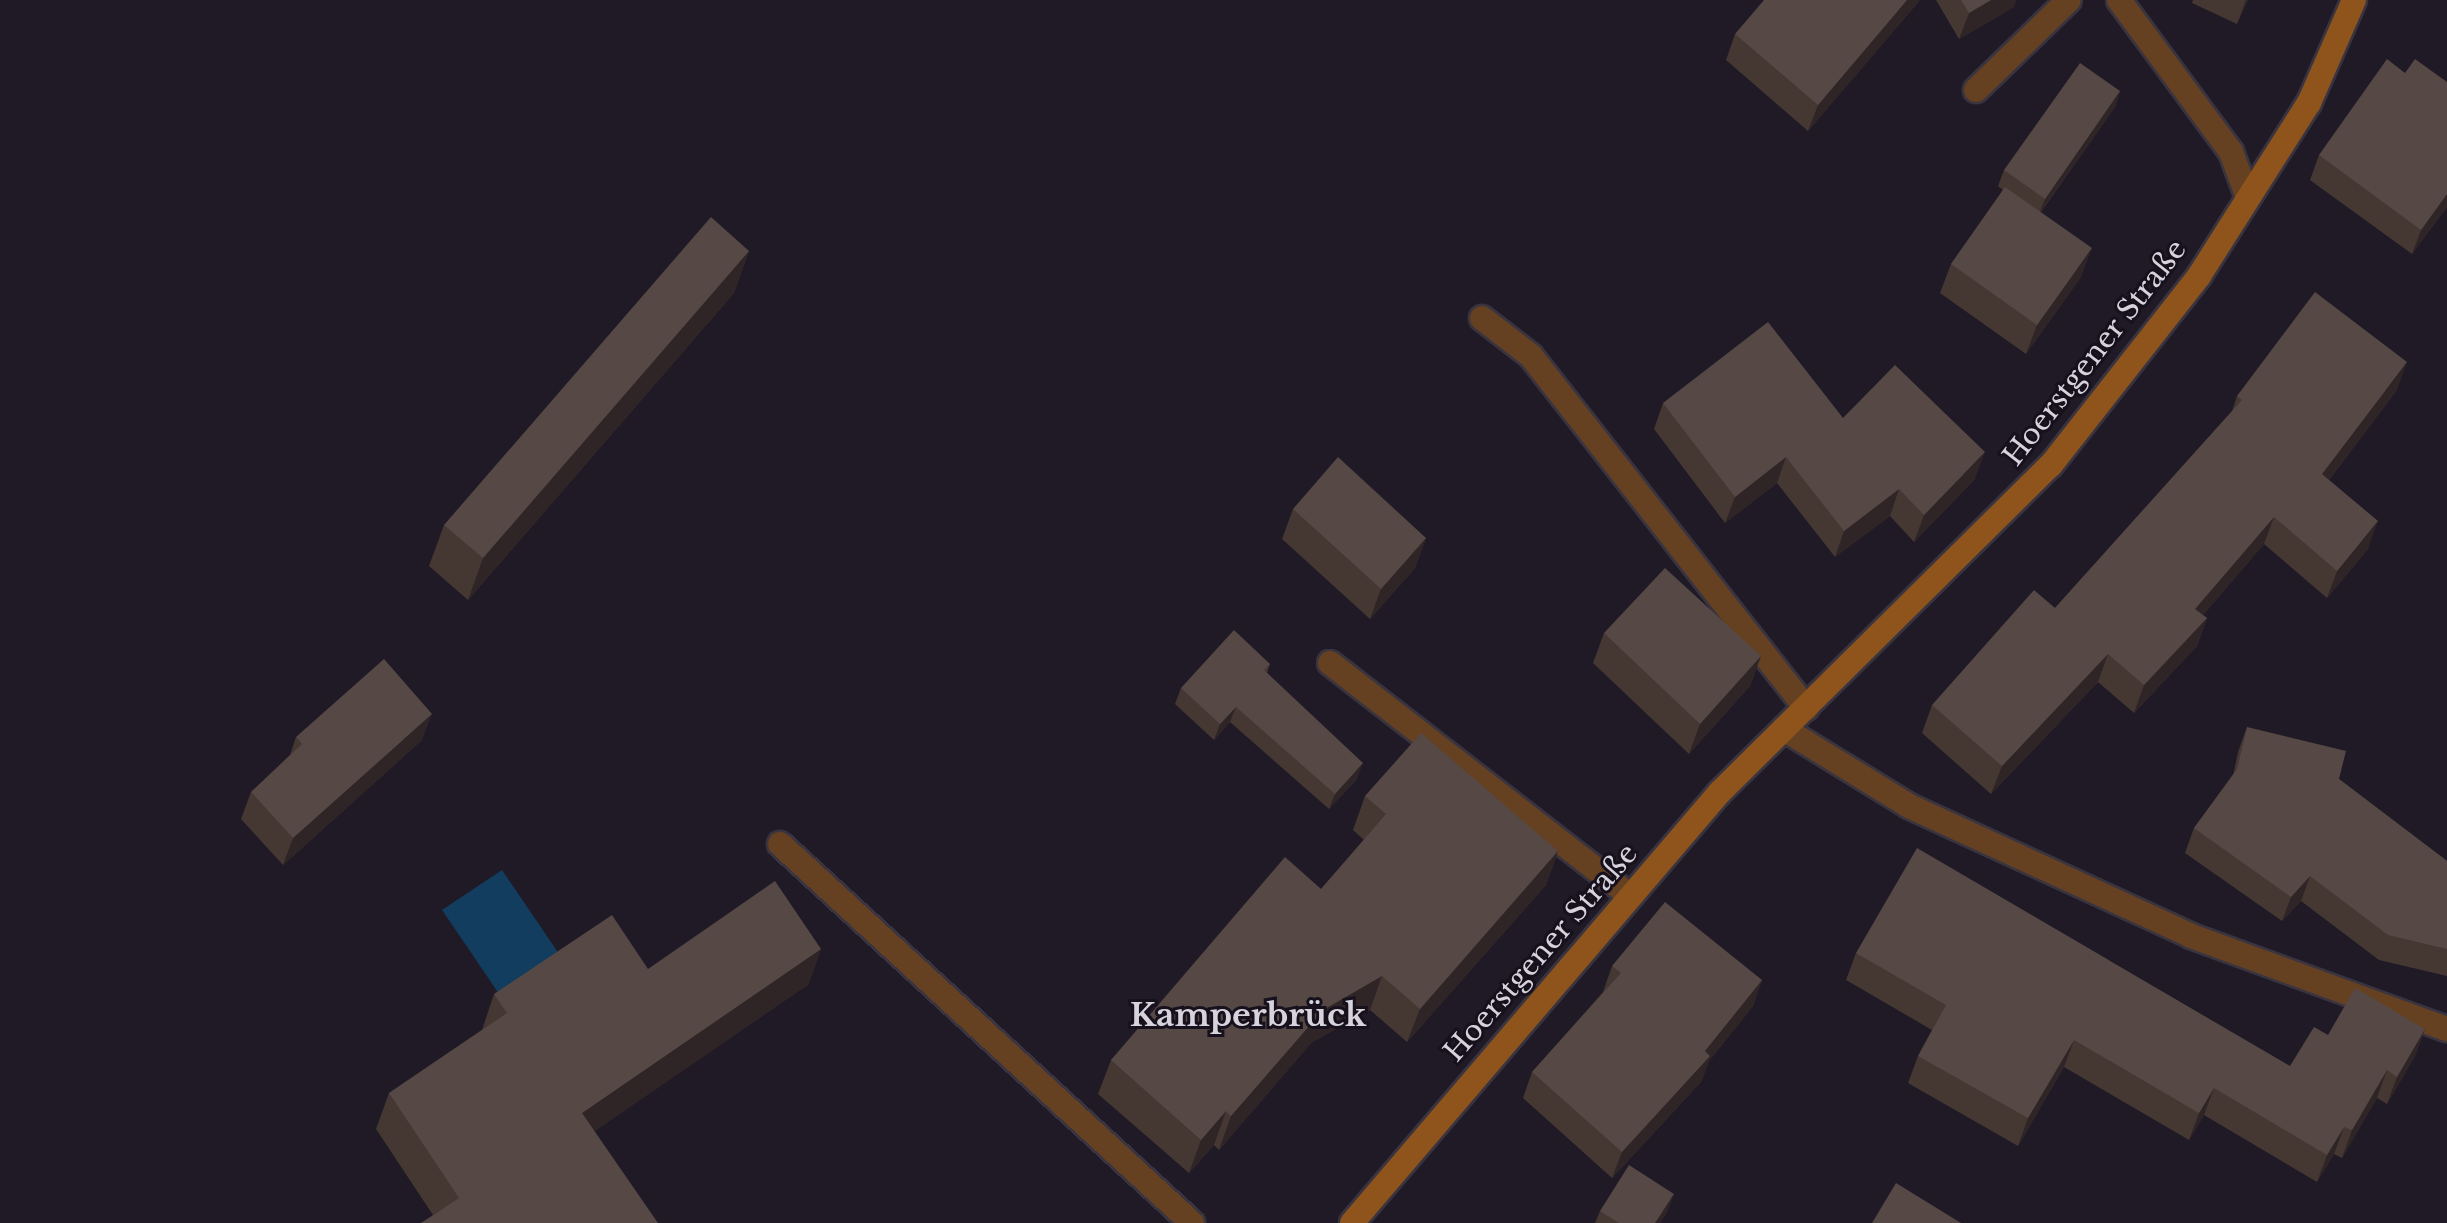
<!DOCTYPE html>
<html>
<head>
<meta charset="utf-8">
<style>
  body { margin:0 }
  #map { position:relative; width:2447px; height:1223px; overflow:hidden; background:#1f1a26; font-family:"Libre Baskerville",serif }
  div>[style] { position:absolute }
  .water>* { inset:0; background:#123d5f }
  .roads { filter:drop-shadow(2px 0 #39343f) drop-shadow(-2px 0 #39343f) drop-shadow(0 2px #39343f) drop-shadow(0 -2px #39343f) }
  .lane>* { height:24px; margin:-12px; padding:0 12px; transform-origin:12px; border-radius:12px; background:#664121 }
  .secondary>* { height:24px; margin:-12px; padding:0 12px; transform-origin:12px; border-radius:12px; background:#8f541b }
  .wall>* { inset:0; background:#453833 }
  .shaded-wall>* { inset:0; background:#2f2526 }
  .building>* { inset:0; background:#554845 }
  span { translate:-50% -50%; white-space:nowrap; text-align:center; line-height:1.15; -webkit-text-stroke:6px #16111d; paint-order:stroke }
  .street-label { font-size:28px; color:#d6d3dc }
  .quarter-label { font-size:32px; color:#d6d3dc; font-weight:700 }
</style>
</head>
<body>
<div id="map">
  <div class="water">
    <i style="clip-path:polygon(502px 870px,570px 970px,510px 1010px,442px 910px)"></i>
  </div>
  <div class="roads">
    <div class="lane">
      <i style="left:2119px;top:0;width:189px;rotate:53.6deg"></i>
      <i style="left:2231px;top:152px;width:49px;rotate:69.7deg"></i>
      <i style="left:1976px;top:90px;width:129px;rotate:-44.1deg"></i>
      <i style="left:1482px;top:318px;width:62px;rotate:37.8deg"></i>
      <i style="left:1531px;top:356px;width:447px;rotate:52deg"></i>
      <i style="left:1330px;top:663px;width:378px;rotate:37.8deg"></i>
      <i style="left:1784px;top:729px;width:147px;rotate:31.6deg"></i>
      <i style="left:1909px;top:806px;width:311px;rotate:24.7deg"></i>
      <i style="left:2191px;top:936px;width:272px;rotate:20deg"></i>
      <i style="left:780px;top:844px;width:560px;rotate:42.61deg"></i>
    </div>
    <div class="secondary">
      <i style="left:1352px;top:1223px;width:567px;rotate:-49.51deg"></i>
      <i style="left:1720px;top:792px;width:465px;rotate:-44.7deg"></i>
      <i style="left:2051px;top:465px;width:240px;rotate:-51.9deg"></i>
      <i style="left:2199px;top:276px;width:205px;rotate:-57.6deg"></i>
      <i style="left:2309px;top:103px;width:112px;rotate:-66.4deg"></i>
    </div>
  </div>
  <div class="wall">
    <i style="clip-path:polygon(1920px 0,1808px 131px,1726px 60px,1735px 34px)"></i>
    <i style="clip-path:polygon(1936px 0,2016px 0,2014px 7px,1959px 39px)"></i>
    <i style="clip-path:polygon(2193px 0,2248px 0,2237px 24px,2192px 3px)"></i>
    <i style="clip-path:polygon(2447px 82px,2447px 207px,2412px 254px,2310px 180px,2319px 155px)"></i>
    <i style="clip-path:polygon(2120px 91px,2115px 107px,2041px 212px,2081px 277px,2026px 354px,1940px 293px,1951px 264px,2003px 190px,1998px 186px,2004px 170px)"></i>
    <i style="clip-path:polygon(749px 251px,734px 293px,468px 600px,429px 566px,444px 525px)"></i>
    <i style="clip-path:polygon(2397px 390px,2329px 480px,2368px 549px,2327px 598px,2264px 544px,2203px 615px,2207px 618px,2197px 646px,2134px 713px,2098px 682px,1991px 794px,1922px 733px,1932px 705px,2055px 608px,2232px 411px,2237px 396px)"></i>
    <i style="clip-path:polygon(1663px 403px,1843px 418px,1975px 479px,1914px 542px,1890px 516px,1835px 557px,1777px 483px,1725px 523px,1654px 429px)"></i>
    <i style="clip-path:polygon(1293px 509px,1426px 538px,1415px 568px,1370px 619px,1282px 539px)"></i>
    <i style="clip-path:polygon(1604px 633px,1761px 656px,1750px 686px,1689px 754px,1593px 663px)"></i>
    <i style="clip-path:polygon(1270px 664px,1267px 673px,1357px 779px,1329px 809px,1230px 722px,1214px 740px,1175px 704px,1181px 688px)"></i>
    <i style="clip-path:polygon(2247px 727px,2339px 779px,2447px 861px,2447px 976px,2379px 960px,2301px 901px,2282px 921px,2185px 853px,2194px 828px,2233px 776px,2238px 752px)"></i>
    <i style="clip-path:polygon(296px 737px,422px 740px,283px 865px,241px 819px,251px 792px,290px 755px)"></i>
    <i style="clip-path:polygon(1365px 796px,1558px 851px,1546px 885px,1407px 1042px,1370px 1010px,1311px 1043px,1219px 1150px,1214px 1145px,1189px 1173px,1098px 1094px,1111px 1060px,1321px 889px,1364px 840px,1353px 830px)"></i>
    <i style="clip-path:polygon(821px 949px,808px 985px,433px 1215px,376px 1129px,389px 1093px,482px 1030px,494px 994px,648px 969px)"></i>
    <i style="clip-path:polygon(1856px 953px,2290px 1066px,2328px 1035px,2425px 1029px,2415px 1056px,2387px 1104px,2377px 1098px,2342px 1158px,2334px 1154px,2317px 1182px,2204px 1115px,2189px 1140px,2064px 1067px,2018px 1146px,1908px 1083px,1918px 1056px,1932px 1030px,1846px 980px)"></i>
    <i style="clip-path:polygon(1612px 966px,1762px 980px,1753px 1006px,1709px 1061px,1701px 1082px,1612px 1178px,1523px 1098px,1532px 1072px,1603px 992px)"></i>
    <i style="clip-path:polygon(1668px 1210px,1660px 1223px,1595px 1223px,1600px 1211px)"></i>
  </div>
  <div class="shaded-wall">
    <i style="clip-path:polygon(1907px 0,1920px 0,1808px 131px,1818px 105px)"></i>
    <i style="clip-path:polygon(1991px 0,2016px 0,2014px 7px,1959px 39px,1969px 13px)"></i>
    <i style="clip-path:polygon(2246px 0,2248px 0,2237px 24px)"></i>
    <i style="clip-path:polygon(2120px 91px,2115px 107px,2039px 214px,2045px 199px)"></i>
    <i style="clip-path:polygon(2447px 194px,2447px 207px,2412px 254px,2421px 230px)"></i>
    <i style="clip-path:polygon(2092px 248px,2081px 277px,2026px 354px,2037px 325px)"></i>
    <i style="clip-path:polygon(749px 251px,734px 293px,468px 600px,483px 558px)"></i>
    <i style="clip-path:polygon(2407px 362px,2397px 390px,2312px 502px,2322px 474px)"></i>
    <i style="clip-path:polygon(1985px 452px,1975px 479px,1914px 542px,1924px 515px)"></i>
    <i style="clip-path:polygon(1786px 457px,1777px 483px,1725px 523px,1735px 497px)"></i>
    <i style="clip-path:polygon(1899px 489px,1890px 516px,1835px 557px,1844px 531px)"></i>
    <i style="clip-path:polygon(2274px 517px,2264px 544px,2185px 636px,2195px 609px)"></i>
    <i style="clip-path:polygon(2378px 521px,2368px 549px,2327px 598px,2337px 571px)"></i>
    <i style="clip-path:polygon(1426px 538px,1415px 568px,1370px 619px,1381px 589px)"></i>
    <i style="clip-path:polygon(2207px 618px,2197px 646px,2134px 713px,2144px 685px)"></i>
    <i style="clip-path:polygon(2108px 654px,2098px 682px,1991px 794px,2002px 766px)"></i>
    <i style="clip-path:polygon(1761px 656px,1750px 686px,1689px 754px,1700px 724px)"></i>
    <i style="clip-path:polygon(1236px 707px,1230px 722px,1214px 740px,1220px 724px)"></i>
    <i style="clip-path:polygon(432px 714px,422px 740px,283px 865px,293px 838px)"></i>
    <i style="clip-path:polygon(1363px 763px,1357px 779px,1329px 809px,1335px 794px)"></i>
    <i style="clip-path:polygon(1558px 851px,1546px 885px,1407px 1042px,1420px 1009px)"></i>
    <i style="clip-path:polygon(2310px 876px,2301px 901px,2282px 921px,2291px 897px)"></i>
    <i style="clip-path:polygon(821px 949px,808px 985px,569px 1149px,582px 1113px)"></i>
    <i style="clip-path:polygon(1382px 976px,1370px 1010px,1311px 1043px,1219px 1150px,1231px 1116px,1323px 1010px)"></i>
    <i style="clip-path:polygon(1762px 980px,1753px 1006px,1709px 1061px,1701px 1082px,1612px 1178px,1622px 1152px)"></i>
    <i style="clip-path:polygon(2425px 1029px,2415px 1056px,2387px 1104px,2397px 1077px)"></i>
    <i style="clip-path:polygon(2074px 1040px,2064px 1067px,2018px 1146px,2028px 1118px)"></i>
    <i style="clip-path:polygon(2387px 1070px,2377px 1098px,2342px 1158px,2352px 1130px)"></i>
    <i style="clip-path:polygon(2214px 1088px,2204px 1115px,2189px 1140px,2199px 1113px)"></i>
    <i style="clip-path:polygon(1226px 1111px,1214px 1145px,1189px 1173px,1201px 1140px)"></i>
    <i style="clip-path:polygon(2344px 1127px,2334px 1154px,2317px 1182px,2327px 1155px)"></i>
    <i style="clip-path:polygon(1674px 1194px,1668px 1210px,1660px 1223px,1655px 1223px)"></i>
  </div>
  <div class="building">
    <i style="clip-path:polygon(1764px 0,1907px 0,1818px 105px,1735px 34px)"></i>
    <i style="clip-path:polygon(1961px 0,1991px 0,1969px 13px)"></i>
    <i style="clip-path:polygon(2387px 59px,2405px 73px,2415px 59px,2447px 82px,2447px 194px,2421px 230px,2319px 155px)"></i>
    <i style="clip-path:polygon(2080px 63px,2120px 91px,2045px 199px,2004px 170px)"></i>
    <i style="clip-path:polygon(2005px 187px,2092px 248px,2037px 325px,1951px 264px)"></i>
    <i style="clip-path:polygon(711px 217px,749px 251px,483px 558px,444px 525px)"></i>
    <i style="clip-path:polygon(2315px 292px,2407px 362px,2322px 474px,2378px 521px,2337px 571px,2274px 517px,2195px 609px,2207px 618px,2144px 685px,2108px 654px,2002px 766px,1932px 705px,2034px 590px,2055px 608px,2242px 400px,2237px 396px)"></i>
    <i style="clip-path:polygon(1768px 322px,1843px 418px,1895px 365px,1985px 452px,1924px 515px,1899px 489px,1844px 531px,1786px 457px,1735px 497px,1663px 403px)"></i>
    <i style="clip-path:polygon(1338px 457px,1426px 538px,1381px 589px,1293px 509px)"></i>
    <i style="clip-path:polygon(1665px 568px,1761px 656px,1700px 724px,1604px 633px)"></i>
    <i style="clip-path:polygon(1234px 630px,1270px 664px,1264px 670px,1363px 763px,1335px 794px,1236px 707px,1220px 724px,1181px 688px)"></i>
    <i style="clip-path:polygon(384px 659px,432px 714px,293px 838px,251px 792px,302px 744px,296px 737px)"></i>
    <i style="clip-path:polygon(2247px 727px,2346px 751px,2339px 779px,2447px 861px,2447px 949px,2388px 935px,2310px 876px,2291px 897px,2194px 828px,2237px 769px)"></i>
    <i style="clip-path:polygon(1421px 733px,1558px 851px,1420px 1009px,1382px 976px,1323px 1010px,1231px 1116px,1226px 1111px,1201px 1140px,1111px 1060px,1285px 857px,1321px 889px,1386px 814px,1365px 796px)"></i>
    <i style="clip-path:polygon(1917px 848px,2290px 1066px,2314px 1027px,2328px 1035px,2355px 988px,2425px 1029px,2397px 1077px,2387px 1070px,2352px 1130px,2344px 1127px,2327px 1155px,2214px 1088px,2199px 1113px,2074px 1040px,2028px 1118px,1918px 1056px,1946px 1005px,1856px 953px)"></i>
    <i style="clip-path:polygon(775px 881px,821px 949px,582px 1113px,658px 1223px,421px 1223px,459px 1198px,389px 1093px,507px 1013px,494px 994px,612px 915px,648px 969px)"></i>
    <i style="clip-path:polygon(1665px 902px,1762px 980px,1705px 1051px,1710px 1056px,1622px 1152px,1532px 1072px,1621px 973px,1612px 966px)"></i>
    <i style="clip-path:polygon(1629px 1165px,1674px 1194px,1655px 1223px,1619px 1223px,1600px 1211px)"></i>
    <i style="clip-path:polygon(1896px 1183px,1961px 1223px,1872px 1223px)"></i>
  </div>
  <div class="street-label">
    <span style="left:2095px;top:353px;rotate:-52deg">Hoerstgener Straße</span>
    <span style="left:1541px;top:953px;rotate:-49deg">Hoerstgener Straße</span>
  </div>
  <div class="quarter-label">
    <span style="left:1248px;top:1015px">Kamperbrück</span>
  </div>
</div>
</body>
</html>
